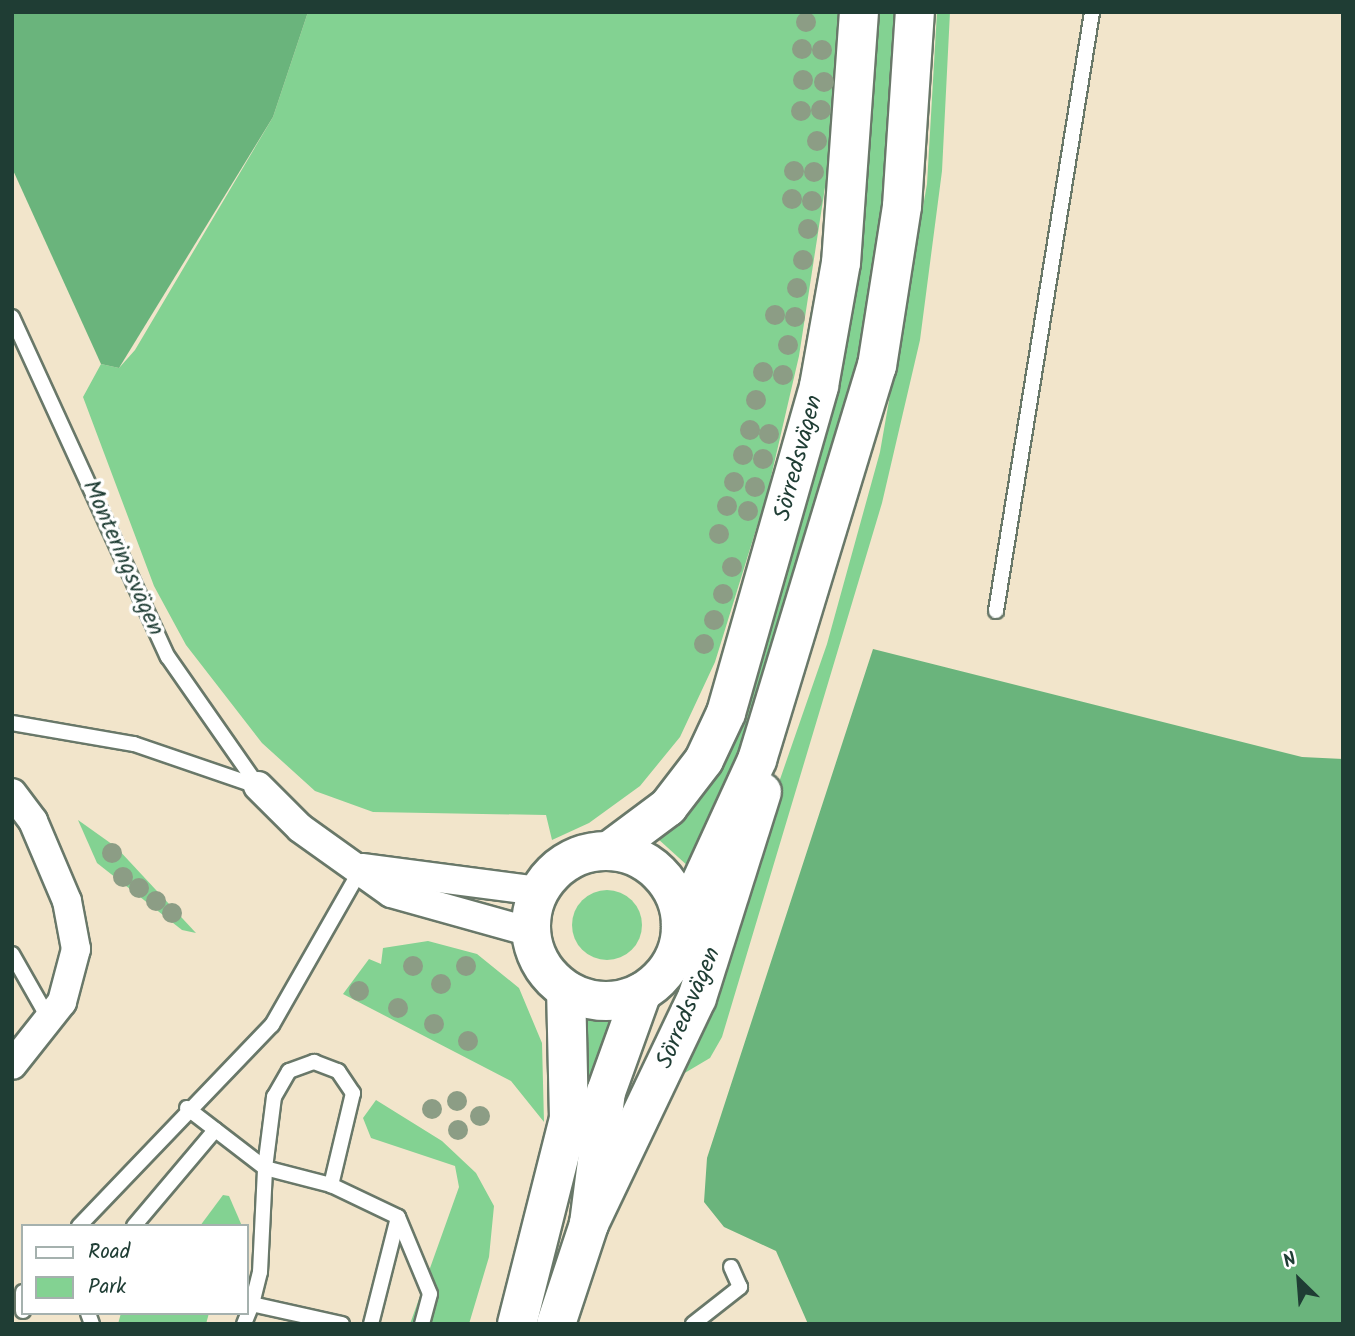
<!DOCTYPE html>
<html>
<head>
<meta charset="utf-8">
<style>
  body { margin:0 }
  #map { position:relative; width:1355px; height:1336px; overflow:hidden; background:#f2e5cb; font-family:Kalam,sans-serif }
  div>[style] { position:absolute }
  .green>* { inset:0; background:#83d292 }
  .round { border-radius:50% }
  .forest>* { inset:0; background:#6ab47c }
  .roads { filter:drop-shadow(2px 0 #697869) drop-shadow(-2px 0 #697869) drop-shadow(0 2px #697869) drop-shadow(0 -2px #697869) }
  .lane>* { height:14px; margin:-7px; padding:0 7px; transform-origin:7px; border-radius:7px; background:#fff }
  .street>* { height:28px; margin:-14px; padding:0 14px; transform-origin:14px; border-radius:14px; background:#fff }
  .secondary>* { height:38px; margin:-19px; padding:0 19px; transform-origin:19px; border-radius:19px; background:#fff }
  .secondary>.ring { margin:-19px; padding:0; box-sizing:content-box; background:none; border:38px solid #fff; border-radius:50% }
  .trees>* { width:20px; height:20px; margin:-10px; border-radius:50%; background:#8c9d85 }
  span { translate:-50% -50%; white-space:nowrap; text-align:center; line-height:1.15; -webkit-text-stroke:7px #fff; paint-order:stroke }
  .street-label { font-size:24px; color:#1f3d34 }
  .frame { position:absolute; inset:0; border:14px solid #1f3d34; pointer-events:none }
  .legend { position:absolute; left:21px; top:1224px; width:228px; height:91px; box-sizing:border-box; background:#fff; border:2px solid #a5b1ae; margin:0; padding:9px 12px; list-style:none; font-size:21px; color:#1f3d34 }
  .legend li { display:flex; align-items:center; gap:14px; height:35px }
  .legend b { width:35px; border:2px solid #a5b1ae }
  .north { position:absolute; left:1264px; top:1245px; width:70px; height:70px; -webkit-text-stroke:5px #fff; paint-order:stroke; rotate:335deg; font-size:19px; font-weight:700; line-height:28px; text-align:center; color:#1f3d34 }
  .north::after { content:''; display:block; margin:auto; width:24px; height:32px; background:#1f3d34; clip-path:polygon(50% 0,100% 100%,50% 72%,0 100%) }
</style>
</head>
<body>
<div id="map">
  <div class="green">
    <i style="clip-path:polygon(308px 12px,839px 12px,830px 155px,799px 356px,767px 494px,715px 662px,680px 737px,640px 786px,589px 823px,552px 840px,546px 815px,373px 812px,315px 791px,262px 743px,186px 645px,154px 586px,83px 397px,101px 364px,119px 368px,135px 350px,273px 117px)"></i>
    <i style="clip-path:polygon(874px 12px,899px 12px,890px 173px,865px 347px,779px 665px,689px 867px,657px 838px,738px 706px)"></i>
    <i style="clip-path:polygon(937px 12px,950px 12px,942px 171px,920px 340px,882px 503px,722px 1037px,710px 1058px,683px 1074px,678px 1073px,827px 644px,880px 452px,927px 184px)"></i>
    <i style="clip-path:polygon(78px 820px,116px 847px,196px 933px,182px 930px,97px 863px)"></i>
    <i class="round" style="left:572px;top:890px;width:70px;height:70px"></i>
    <i style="clip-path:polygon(428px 941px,477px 954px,519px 988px,542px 1043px,544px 1122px,511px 1081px,343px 994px,369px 959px,381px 964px,383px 948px)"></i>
    <i style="clip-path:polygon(587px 1002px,617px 1006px,596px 1077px,589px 1077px)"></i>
    <i style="clip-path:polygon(376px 1100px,442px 1141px,476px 1173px,494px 1206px,489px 1257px,469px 1324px,410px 1324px,459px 1187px,455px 1166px,371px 1138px,363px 1118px)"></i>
    <i style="clip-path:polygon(223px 1195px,229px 1196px,242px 1226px,200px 1226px)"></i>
    <i style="clip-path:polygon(121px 1313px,209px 1313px,206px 1324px,118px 1324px)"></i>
  </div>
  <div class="forest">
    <i style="clip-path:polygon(12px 12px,308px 12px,273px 117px,119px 368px,101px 364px,12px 168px)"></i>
    <i style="clip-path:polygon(873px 649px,1302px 757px,1343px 759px,1343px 1324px,808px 1324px,776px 1251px,724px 1227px,704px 1202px,707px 1158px)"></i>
  </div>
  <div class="roads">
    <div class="lane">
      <i style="left:12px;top:317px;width:374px;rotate:65.4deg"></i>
      <i style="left:168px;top:657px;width:157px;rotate:55.1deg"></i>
      <i style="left:996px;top:611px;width:607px;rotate:-80.89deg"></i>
      <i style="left:12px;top:723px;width:124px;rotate:9.8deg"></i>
      <i style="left:134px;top:744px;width:130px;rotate:18.9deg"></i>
      <i style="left:12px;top:954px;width:77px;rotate:60.4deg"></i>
      <i style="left:187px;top:1108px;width:98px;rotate:37.6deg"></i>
      <i style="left:265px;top:1168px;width:72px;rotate:-82.8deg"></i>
      <i style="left:274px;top:1097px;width:30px;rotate:-60deg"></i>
      <i style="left:289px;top:1071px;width:27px;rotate:-20deg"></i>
      <i style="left:314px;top:1062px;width:26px;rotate:21deg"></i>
      <i style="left:338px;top:1071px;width:27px;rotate:56deg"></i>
      <i style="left:353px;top:1093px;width:95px;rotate:103.4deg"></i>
      <i style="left:79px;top:1226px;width:279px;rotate:-46.2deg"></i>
      <i style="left:272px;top:1025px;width:180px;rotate:-60.3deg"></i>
      <i style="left:134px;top:1226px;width:126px;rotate:-49.8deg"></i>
      <i style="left:23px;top:1292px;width:19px;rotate:90deg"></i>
      <i style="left:88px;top:1313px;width:12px;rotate:70deg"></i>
      <i style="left:244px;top:1324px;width:22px;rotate:-68deg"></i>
      <i style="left:342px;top:1324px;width:92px;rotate:-167.5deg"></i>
      <i style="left:252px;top:1304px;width:33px;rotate:-76deg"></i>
      <i style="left:260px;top:1272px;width:104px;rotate:-87.2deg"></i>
      <i style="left:265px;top:1168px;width:68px;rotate:14.4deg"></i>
      <i style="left:331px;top:1185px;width:74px;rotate:25.5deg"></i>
      <i style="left:398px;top:1217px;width:83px;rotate:67.4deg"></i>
      <i style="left:430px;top:1294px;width:31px;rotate:105deg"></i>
      <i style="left:371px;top:1324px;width:110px;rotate:-75.8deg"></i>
      <i style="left:693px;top:1324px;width:60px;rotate:-38.2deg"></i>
      <i style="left:740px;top:1287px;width:22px;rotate:-114deg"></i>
    </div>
    <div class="street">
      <i style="left:258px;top:786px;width:59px;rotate:45deg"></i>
      <i style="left:300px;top:828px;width:112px;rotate:35.5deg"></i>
      <i style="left:391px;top:893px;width:145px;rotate:15.6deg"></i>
      <i style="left:12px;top:793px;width:35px;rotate:53deg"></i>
      <i style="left:33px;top:821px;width:87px;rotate:67deg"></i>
      <i style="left:67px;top:901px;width:49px;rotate:79.4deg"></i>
      <i style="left:76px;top:949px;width:55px;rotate:104.8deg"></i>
      <i style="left:62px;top:1002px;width:80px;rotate:128.4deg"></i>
      <i style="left:362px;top:868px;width:179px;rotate:7.4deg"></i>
    </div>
    <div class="secondary">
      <i class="ring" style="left:531px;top:851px;width:112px;height:112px"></i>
      <i style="left:609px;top:851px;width:74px;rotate:-36.7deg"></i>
      <i style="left:668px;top:807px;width:59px;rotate:-52.5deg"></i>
      <i style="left:704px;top:760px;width:52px;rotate:-64.9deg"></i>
      <i style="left:726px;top:713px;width:340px;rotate:-74.1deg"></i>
      <i style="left:819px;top:386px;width:125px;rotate:-79.9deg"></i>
      <i style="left:841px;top:263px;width:252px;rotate:-85.9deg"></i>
      <i style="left:681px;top:926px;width:183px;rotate:-65.4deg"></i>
      <i style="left:757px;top:760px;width:412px;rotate:-73.1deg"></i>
      <i style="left:877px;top:366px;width:162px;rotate:-81.1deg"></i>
      <i style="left:902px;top:206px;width:194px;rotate:-86.2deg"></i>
      <i style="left:589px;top:1224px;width:250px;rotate:-64.5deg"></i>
      <i style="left:697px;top:998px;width:216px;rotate:-72.5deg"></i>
      <i style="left:517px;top:1324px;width:211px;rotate:-75.8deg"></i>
      <i style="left:569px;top:1119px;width:129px;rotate:-91.3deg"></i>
      <i style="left:556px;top:1324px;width:105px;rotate:-71.7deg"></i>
      <i style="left:589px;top:1224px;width:133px;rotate:-82.7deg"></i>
      <i style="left:606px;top:1092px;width:106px;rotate:-70.2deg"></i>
    </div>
  </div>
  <div class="trees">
    <i style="left:806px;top:22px"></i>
    <i style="left:802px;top:49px"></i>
    <i style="left:822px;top:50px"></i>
    <i style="left:803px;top:80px"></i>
    <i style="left:824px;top:82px"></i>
    <i style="left:821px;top:110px"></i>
    <i style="left:801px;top:111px"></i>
    <i style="left:817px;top:141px"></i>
    <i style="left:794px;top:171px"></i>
    <i style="left:814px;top:172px"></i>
    <i style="left:792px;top:199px"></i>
    <i style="left:812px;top:201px"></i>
    <i style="left:808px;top:229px"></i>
    <i style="left:803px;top:260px"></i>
    <i style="left:797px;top:288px"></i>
    <i style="left:775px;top:315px"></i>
    <i style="left:795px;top:317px"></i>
    <i style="left:788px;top:345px"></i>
    <i style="left:763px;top:372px"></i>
    <i style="left:783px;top:375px"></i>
    <i style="left:756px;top:400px"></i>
    <i style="left:750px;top:430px"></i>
    <i style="left:769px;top:434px"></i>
    <i style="left:743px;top:455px"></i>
    <i style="left:763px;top:459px"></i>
    <i style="left:734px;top:482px"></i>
    <i style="left:755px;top:487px"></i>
    <i style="left:727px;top:506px"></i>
    <i style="left:748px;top:511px"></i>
    <i style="left:719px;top:534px"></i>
    <i style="left:732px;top:567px"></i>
    <i style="left:723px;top:594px"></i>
    <i style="left:714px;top:620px"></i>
    <i style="left:704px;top:644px"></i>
    <i style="left:112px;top:853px"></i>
    <i style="left:123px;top:877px"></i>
    <i style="left:139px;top:888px"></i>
    <i style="left:156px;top:901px"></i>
    <i style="left:172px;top:913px"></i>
    <i style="left:413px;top:966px"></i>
    <i style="left:466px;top:966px"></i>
    <i style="left:441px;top:984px"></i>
    <i style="left:359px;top:991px"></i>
    <i style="left:398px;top:1008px"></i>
    <i style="left:434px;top:1024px"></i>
    <i style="left:468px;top:1041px"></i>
    <i style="left:457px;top:1101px"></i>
    <i style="left:432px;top:1109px"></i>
    <i style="left:480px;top:1116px"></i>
    <i style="left:458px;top:1130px"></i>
  </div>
  <div class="street-label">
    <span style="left:799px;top:458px;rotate:-75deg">Sörredsvägen</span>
    <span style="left:123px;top:558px;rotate:66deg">Monteringsvägen</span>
    <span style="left:689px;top:1008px;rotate:-67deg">Sörredsvägen</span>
  </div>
  <div class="frame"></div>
  <ul class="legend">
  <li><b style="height:9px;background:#fff"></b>Road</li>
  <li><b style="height:19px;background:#83d292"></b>Park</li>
  </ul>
  <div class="north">N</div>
</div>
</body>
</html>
